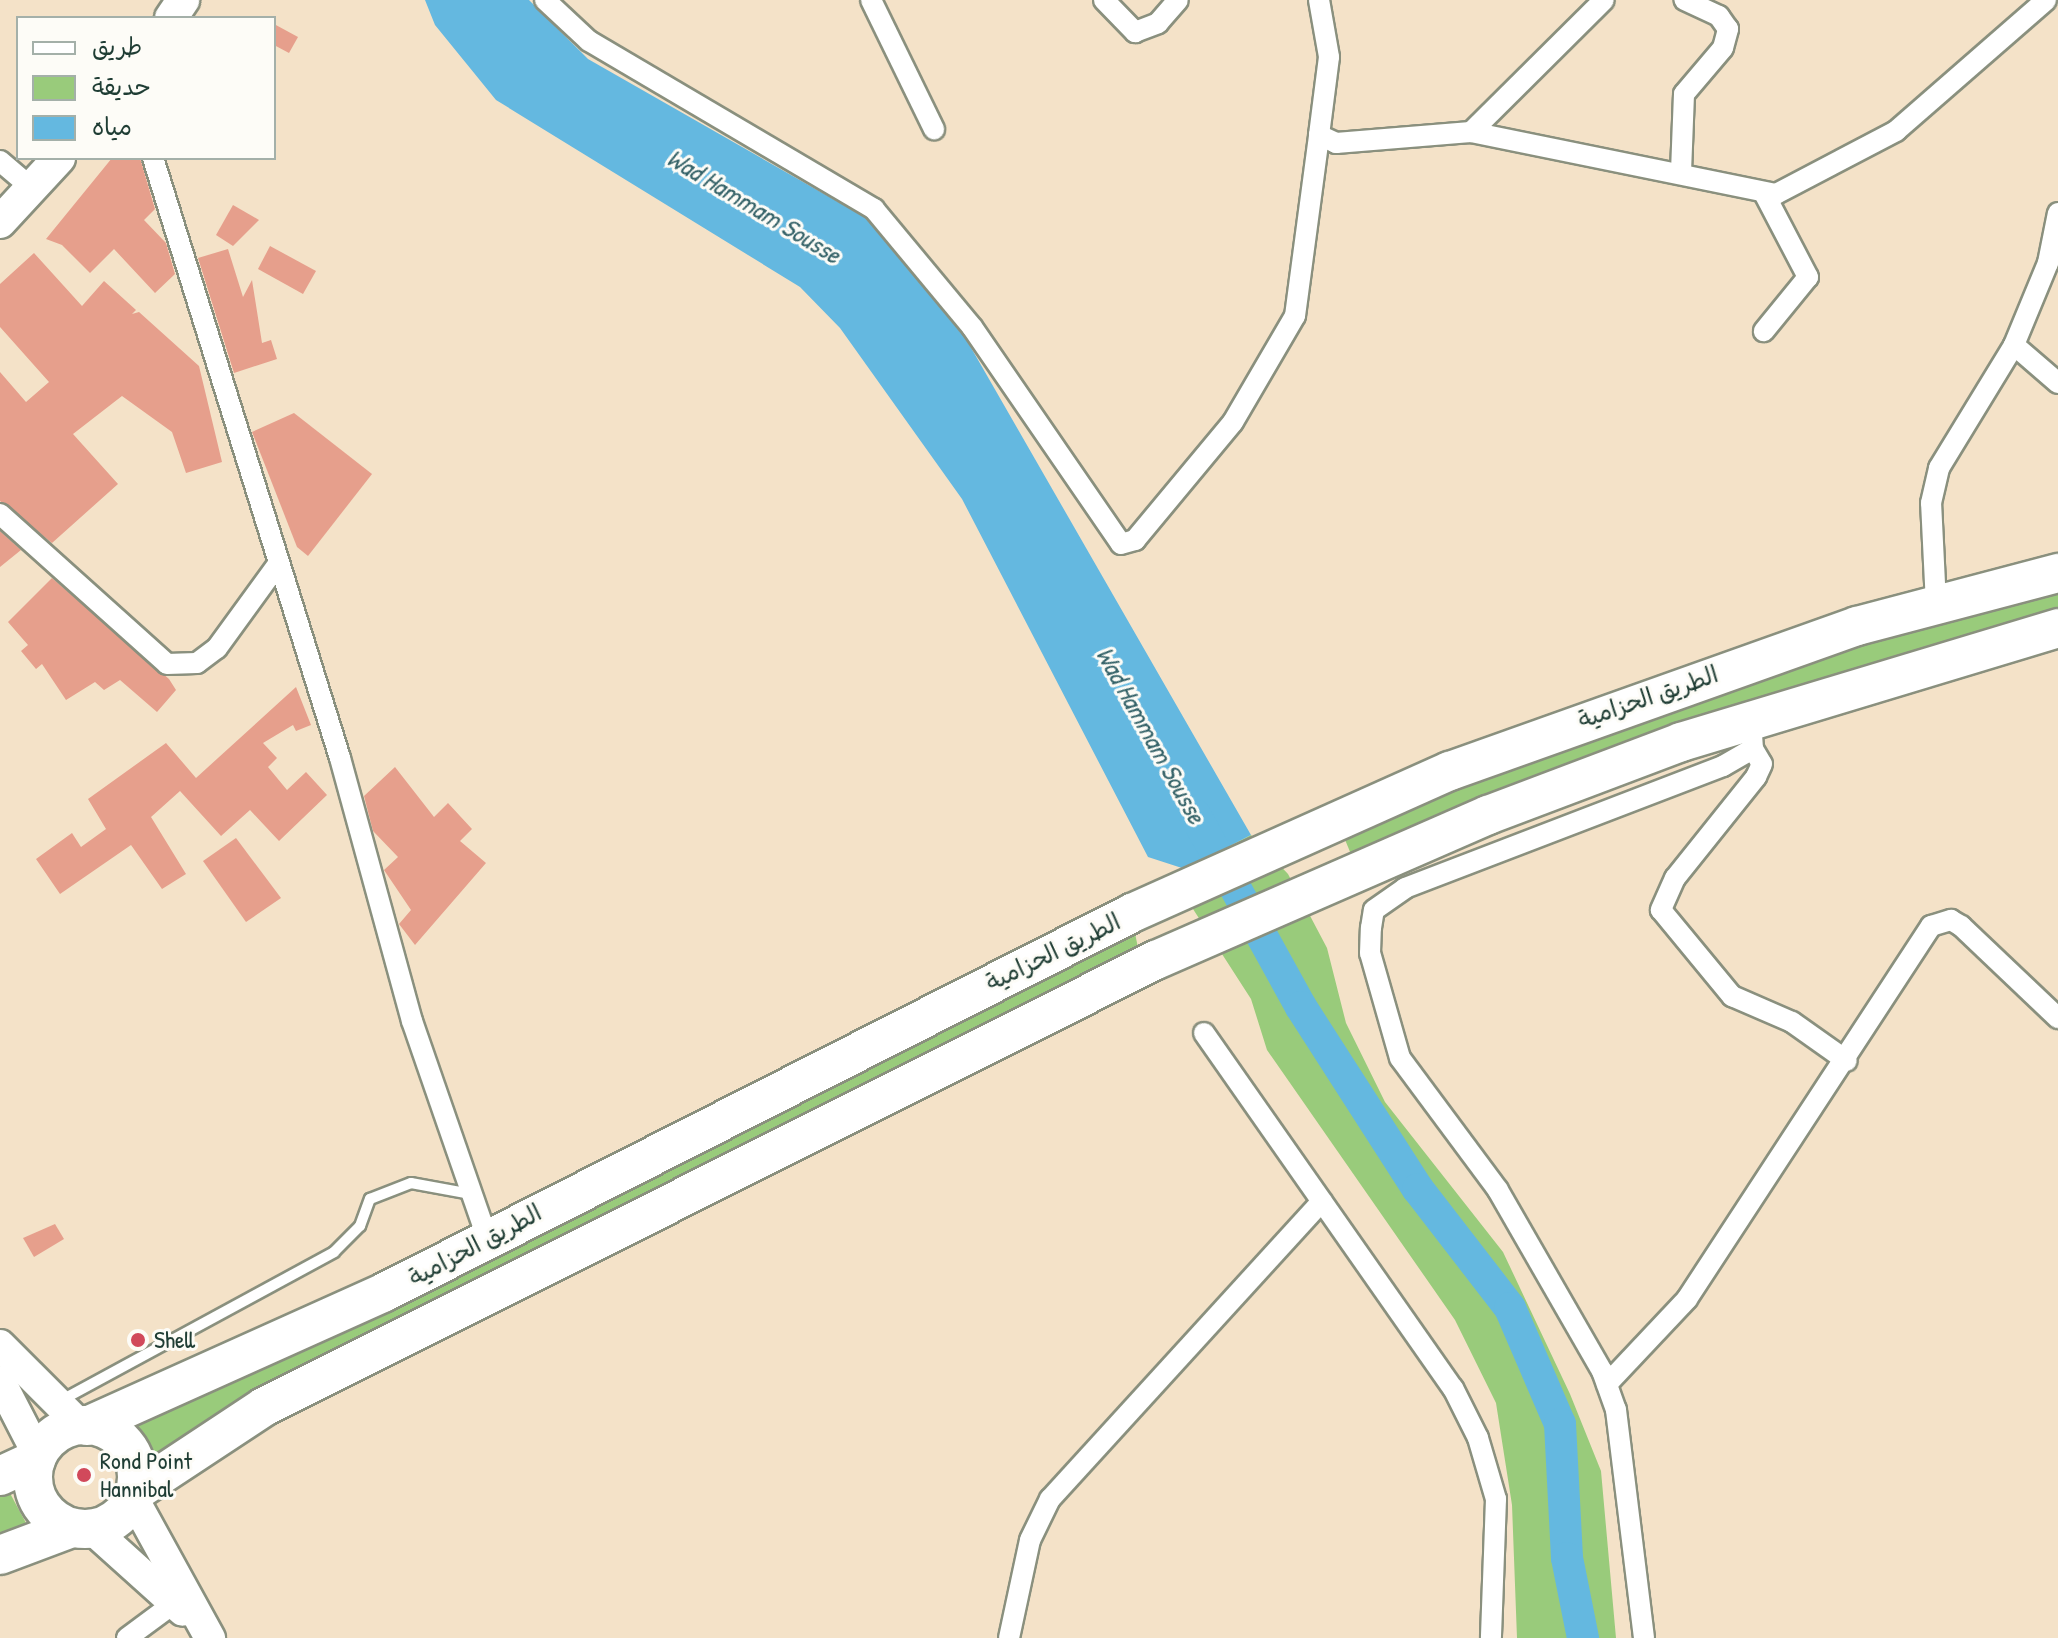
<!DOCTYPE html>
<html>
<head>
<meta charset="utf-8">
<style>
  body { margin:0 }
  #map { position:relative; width:2058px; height:1638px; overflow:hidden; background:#f4e2c8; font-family:"Patrick Hand","Playpen Sans Arabic",sans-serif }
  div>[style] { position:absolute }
  .green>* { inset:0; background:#99cb7b }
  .water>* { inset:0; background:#64b8e0 }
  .river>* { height:32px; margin:-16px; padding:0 16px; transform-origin:16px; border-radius:16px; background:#64b8e0 }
  .building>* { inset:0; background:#e69f8c }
  .roads { filter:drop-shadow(2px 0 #8a907e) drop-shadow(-2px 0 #8a907e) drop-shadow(0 2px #8a907e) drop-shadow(0 -2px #8a907e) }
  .lane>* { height:10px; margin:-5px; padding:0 5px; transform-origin:5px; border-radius:5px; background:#fff }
  .street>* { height:20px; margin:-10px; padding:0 10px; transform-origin:10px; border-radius:10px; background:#fff }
  .secondary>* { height:30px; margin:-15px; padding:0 15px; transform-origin:15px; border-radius:15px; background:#fff }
  .primary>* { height:32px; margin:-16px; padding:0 16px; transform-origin:16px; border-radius:16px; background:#fff }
  .highway>* { height:38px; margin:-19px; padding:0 19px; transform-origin:19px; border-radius:19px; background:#fff }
  .highway>.ring { margin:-19px; padding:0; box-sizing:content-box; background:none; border:38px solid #fff; border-radius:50% }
  .dots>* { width:22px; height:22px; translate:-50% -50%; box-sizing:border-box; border:4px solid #fdfcf7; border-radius:50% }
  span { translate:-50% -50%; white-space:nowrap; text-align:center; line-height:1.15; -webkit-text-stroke:6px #fdfcf7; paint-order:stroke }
  .street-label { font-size:24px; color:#1f3d34 }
  .poi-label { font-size:24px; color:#1f3d34 }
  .left { translate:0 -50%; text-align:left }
  .water-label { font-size:26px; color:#346268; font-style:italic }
  .legend { position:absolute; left:16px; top:16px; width:260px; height:144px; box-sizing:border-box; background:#fdfcf7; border:2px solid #a4b0a9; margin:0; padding:10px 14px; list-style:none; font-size:24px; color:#1f3d34 }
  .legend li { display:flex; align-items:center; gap:16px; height:40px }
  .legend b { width:40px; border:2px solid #a4b0a9 }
</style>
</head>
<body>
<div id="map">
  <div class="green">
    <i style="clip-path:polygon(2058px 582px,2058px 618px,1353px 859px,1341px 830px,1601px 725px)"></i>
    <i style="clip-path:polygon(1251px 835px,1288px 874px,1327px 948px,1346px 1023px,1385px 1102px,1503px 1252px,1570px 1394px,1601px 1471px,1616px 1638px,1517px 1638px,1512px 1505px,1496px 1403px,1455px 1320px,1267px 1050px,1251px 999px,1193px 909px,1185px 869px)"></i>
    <i style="clip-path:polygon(1133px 924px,1140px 957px,160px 1464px,131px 1414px)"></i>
    <i style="clip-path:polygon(5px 1484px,32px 1534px,0 1543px,0 1487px)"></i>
  </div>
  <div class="water">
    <i style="clip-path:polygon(425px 0,529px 0,588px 59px,868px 219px,962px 332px,1251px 835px,1185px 869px,1148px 857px,962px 499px,840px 328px,800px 287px,496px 100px,435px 25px)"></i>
  </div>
  <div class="river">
    <i style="left:1195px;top:815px;width:219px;rotate:61.1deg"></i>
    <i style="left:1301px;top:1007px;width:216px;rotate:57.3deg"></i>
    <i style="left:1418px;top:1189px;width:150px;rotate:52.3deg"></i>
    <i style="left:1510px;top:1308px;width:126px;rotate:66.7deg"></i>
    <i style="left:1560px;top:1424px;width:134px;rotate:87deg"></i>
    <i style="left:1567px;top:1558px;width:82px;rotate:78.7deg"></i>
  </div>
  <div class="building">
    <i style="clip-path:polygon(274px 24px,298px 37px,289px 53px,274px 45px)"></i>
    <i style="clip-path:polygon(112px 158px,140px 158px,155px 209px,144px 220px,166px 243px,175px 274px,155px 293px,114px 249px,90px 273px,62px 245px,46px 239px)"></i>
    <i style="clip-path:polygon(233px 205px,259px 220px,233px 246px,216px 235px)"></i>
    <i style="clip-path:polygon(270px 246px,316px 271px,303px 294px,258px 269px)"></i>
    <i style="clip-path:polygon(228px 249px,243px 297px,252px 280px,262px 343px,271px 340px,277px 359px,234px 373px,198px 258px)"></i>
    <i style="clip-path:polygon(34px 253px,82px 306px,104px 281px,136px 310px,132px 314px,139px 312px,199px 366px,222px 462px,186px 473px,172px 432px,122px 396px,73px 434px,118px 484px,52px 543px,0 501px,0 372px,26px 402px,49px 382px,0 327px,0 284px)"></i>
    <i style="clip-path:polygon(294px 413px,372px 474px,308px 556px,297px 547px,252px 432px)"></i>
    <i style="clip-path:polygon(0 531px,21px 550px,0 567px)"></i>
    <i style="clip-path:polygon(52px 578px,169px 679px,176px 690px,157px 712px,120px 680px,104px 690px,95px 682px,66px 700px,42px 664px,36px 669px,21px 651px,28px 645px,8px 622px)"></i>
    <i style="clip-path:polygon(296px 687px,311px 725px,296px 731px,293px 725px,263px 743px,277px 758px,268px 767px,287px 790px,306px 772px,327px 795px,279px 841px,250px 810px,221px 836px,180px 791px,151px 817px,186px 874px,162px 889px,131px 845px,60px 894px,36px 859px,72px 833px,81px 847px,106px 829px,88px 799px,166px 743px,196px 778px)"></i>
    <i style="clip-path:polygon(395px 767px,434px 817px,448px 803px,472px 829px,460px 841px,486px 863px,415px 945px,399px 924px,411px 910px,384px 870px,398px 857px,373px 831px,364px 796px)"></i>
    <i style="clip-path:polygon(236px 838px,281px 898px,246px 922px,203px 861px)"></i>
    <i style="clip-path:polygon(55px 1224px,64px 1239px,34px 1257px,23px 1238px)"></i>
  </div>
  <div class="roads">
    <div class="lane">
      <i style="left:60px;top:1401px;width:312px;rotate:-28.5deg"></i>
      <i style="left:334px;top:1252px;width:37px;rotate:-45deg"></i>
      <i style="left:360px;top:1226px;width:29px;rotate:-70deg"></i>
      <i style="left:370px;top:1199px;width:44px;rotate:-21.3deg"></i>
      <i style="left:411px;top:1183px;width:61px;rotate:10.4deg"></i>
    </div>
    <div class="street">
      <i style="left:545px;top:0;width:60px;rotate:43deg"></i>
      <i style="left:589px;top:41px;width:331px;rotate:30.5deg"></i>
      <i style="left:874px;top:209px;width:153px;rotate:50.3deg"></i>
      <i style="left:972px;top:327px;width:263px;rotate:55.5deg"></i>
      <i style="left:1121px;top:544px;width:15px;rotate:-16deg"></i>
      <i style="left:1135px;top:540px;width:153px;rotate:-50.3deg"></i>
      <i style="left:1233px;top:422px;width:123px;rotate:-59.7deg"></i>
      <i style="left:1295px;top:316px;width:183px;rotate:-82.4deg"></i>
      <i style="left:871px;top:0;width:144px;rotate:64deg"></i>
      <i style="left:1104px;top:0;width:45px;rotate:45.9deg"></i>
      <i style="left:1135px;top:32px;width:25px;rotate:-21deg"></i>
      <i style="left:1158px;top:23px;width:30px;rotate:-49deg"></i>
      <i style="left:1319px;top:0;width:58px;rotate:80deg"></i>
      <i style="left:1329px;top:57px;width:79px;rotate:97.3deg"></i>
      <i style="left:1319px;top:135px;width:19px;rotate:25deg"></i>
      <i style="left:1336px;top:143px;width:135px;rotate:-4.7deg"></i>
      <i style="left:1471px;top:132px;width:311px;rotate:11.5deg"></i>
      <i style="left:1776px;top:194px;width:136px;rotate:-27.7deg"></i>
      <i style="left:1896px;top:131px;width:199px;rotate:-41.1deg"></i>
      <i style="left:1471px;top:132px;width:187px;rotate:-44.8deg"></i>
      <i style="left:153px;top:158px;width:628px;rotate:72.69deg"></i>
      <i style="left:340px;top:758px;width:273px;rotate:74.7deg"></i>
      <i style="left:412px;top:1021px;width:229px;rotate:70.9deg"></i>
      <i style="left:0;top:161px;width:43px;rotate:40.3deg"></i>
      <i style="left:1681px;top:172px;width:78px;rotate:-87.8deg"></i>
      <i style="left:1684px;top:94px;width:60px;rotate:-49.7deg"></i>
      <i style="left:1723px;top:48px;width:20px;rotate:-75deg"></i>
      <i style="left:1728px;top:29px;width:16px;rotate:-125deg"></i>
      <i style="left:1719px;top:16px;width:38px;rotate:-155deg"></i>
      <i style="left:1764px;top:193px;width:95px;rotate:62.4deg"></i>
      <i style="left:1808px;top:277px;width:70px;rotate:129.2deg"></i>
      <i style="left:2014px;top:345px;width:89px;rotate:-67.5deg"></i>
      <i style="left:2048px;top:263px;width:51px;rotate:-78.7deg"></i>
      <i style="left:0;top:514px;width:224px;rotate:41.9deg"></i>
      <i style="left:167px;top:664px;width:30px;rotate:-2deg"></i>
      <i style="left:197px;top:663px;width:25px;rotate:-37deg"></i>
      <i style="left:217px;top:648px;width:104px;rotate:-54deg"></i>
      <i style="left:1936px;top:604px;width:101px;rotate:-92.8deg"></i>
      <i style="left:1931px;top:503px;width:36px;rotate:-77deg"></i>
      <i style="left:1939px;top:468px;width:144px;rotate:-58.6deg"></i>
      <i style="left:2014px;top:345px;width:58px;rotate:40.8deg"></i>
      <i style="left:1753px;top:749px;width:17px;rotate:59deg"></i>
      <i style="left:1762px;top:764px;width:14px;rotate:115deg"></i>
      <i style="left:1756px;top:777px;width:129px;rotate:128.7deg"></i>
      <i style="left:1675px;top:878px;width:35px;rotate:114deg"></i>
      <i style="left:1661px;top:910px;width:112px;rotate:50.5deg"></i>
      <i style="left:1732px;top:996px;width:65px;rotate:23.4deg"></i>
      <i style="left:1792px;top:1022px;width:67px;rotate:35.3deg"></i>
      <i style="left:1204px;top:1033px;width:434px;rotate:55deg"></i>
      <i style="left:1453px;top:1388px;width:56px;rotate:63.4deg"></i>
      <i style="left:1478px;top:1438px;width:64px;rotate:73.6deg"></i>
      <i style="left:1496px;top:1499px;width:139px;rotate:92.1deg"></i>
      <i style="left:1607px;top:1384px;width:117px;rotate:-46.7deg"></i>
      <i style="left:1687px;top:1299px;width:446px;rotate:-56.8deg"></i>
      <i style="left:1931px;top:926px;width:21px;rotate:-17deg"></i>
      <i style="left:1951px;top:920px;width:12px;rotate:31deg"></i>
      <i style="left:1961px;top:926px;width:134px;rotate:43.5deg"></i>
      <i style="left:127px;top:1638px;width:57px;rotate:-36.5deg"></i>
      <i style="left:1009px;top:1638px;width:100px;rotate:-77.9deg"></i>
      <i style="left:1030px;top:1540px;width:46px;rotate:-64deg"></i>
      <i style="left:1050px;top:1499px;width:403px;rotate:-47.6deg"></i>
      <i style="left:1644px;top:1638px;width:230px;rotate:-97deg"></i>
      <i style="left:1616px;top:1410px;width:41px;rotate:-109.7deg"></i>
      <i style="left:1602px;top:1371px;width:209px;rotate:-119.9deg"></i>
      <i style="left:1498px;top:1190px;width:164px;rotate:-126.6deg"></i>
      <i style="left:1400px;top:1058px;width:109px;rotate:-105.9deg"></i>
      <i style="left:1370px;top:953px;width:25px;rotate:-88deg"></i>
      <i style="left:1371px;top:928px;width:18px;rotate:-81deg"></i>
      <i style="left:1374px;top:910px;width:38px;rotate:-35deg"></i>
      <i style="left:1405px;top:888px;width:341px;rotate:-21deg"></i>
      <i style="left:1723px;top:766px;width:34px;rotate:-30deg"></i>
      <i style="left:1753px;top:749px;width:29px;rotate:-94deg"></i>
    </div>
    <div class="secondary">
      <i style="left:0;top:1345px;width:113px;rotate:45deg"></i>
      <i style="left:0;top:1381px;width:83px;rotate:62.8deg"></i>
      <i style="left:133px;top:1498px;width:160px;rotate:61.2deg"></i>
      <i style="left:92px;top:1529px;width:122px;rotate:42deg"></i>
    </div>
    <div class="primary">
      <i style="left:171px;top:18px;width:22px;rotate:-56deg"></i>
      <i style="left:0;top:222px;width:87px;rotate:-47.3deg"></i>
    </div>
    <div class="highway">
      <i class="ring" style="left:33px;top:1425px;width:66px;height:66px"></i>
      <i style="left:87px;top:1426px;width:325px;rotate:-24.2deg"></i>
      <i style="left:383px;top:1293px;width:840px;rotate:-26.9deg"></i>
      <i style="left:1132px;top:913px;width:348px;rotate:-24.1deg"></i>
      <i style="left:1450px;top:771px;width:432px;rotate:-19.6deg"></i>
      <i style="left:1857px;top:626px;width:208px;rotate:-14.8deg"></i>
      <i style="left:0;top:1476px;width:40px;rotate:-25deg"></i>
      <i style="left:135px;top:1492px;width:154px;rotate:-33.4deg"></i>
      <i style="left:264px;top:1407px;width:998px;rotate:-26.62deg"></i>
      <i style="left:1156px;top:960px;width:362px;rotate:-23.6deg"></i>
      <i style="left:1488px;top:815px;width:206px;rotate:-20.7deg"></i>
      <i style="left:1681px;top:742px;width:394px;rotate:-16.8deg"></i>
      <i style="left:0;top:1555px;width:77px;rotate:-20.6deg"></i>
    </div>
  </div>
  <div class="dots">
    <i style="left:138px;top:1340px;background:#d1495b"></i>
    <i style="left:84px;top:1475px;background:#d1495b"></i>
  </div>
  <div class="street-label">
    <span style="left:1648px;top:697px;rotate:-19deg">الطريق الحزامية</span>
    <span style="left:1053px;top:952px;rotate:-26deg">الطريق الحزامية</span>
    <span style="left:475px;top:1245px;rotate:-28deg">الطريق الحزامية</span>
  </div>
  <div class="poi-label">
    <span class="left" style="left:154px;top:1340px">Shell</span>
    <span class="left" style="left:100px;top:1475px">Rond Point<br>Hannibal</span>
  </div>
  <div class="water-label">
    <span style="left:754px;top:206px;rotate:31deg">Wad Hammam Sousse</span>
    <span style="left:1151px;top:735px;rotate:61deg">Wad Hammam Sousse</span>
  </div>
  <ul class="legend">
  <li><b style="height:10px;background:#fff"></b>طريق</li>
  <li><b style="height:22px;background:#99cb7b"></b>حديقة</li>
  <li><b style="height:22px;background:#64b8e0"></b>مياه</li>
  </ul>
</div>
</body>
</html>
